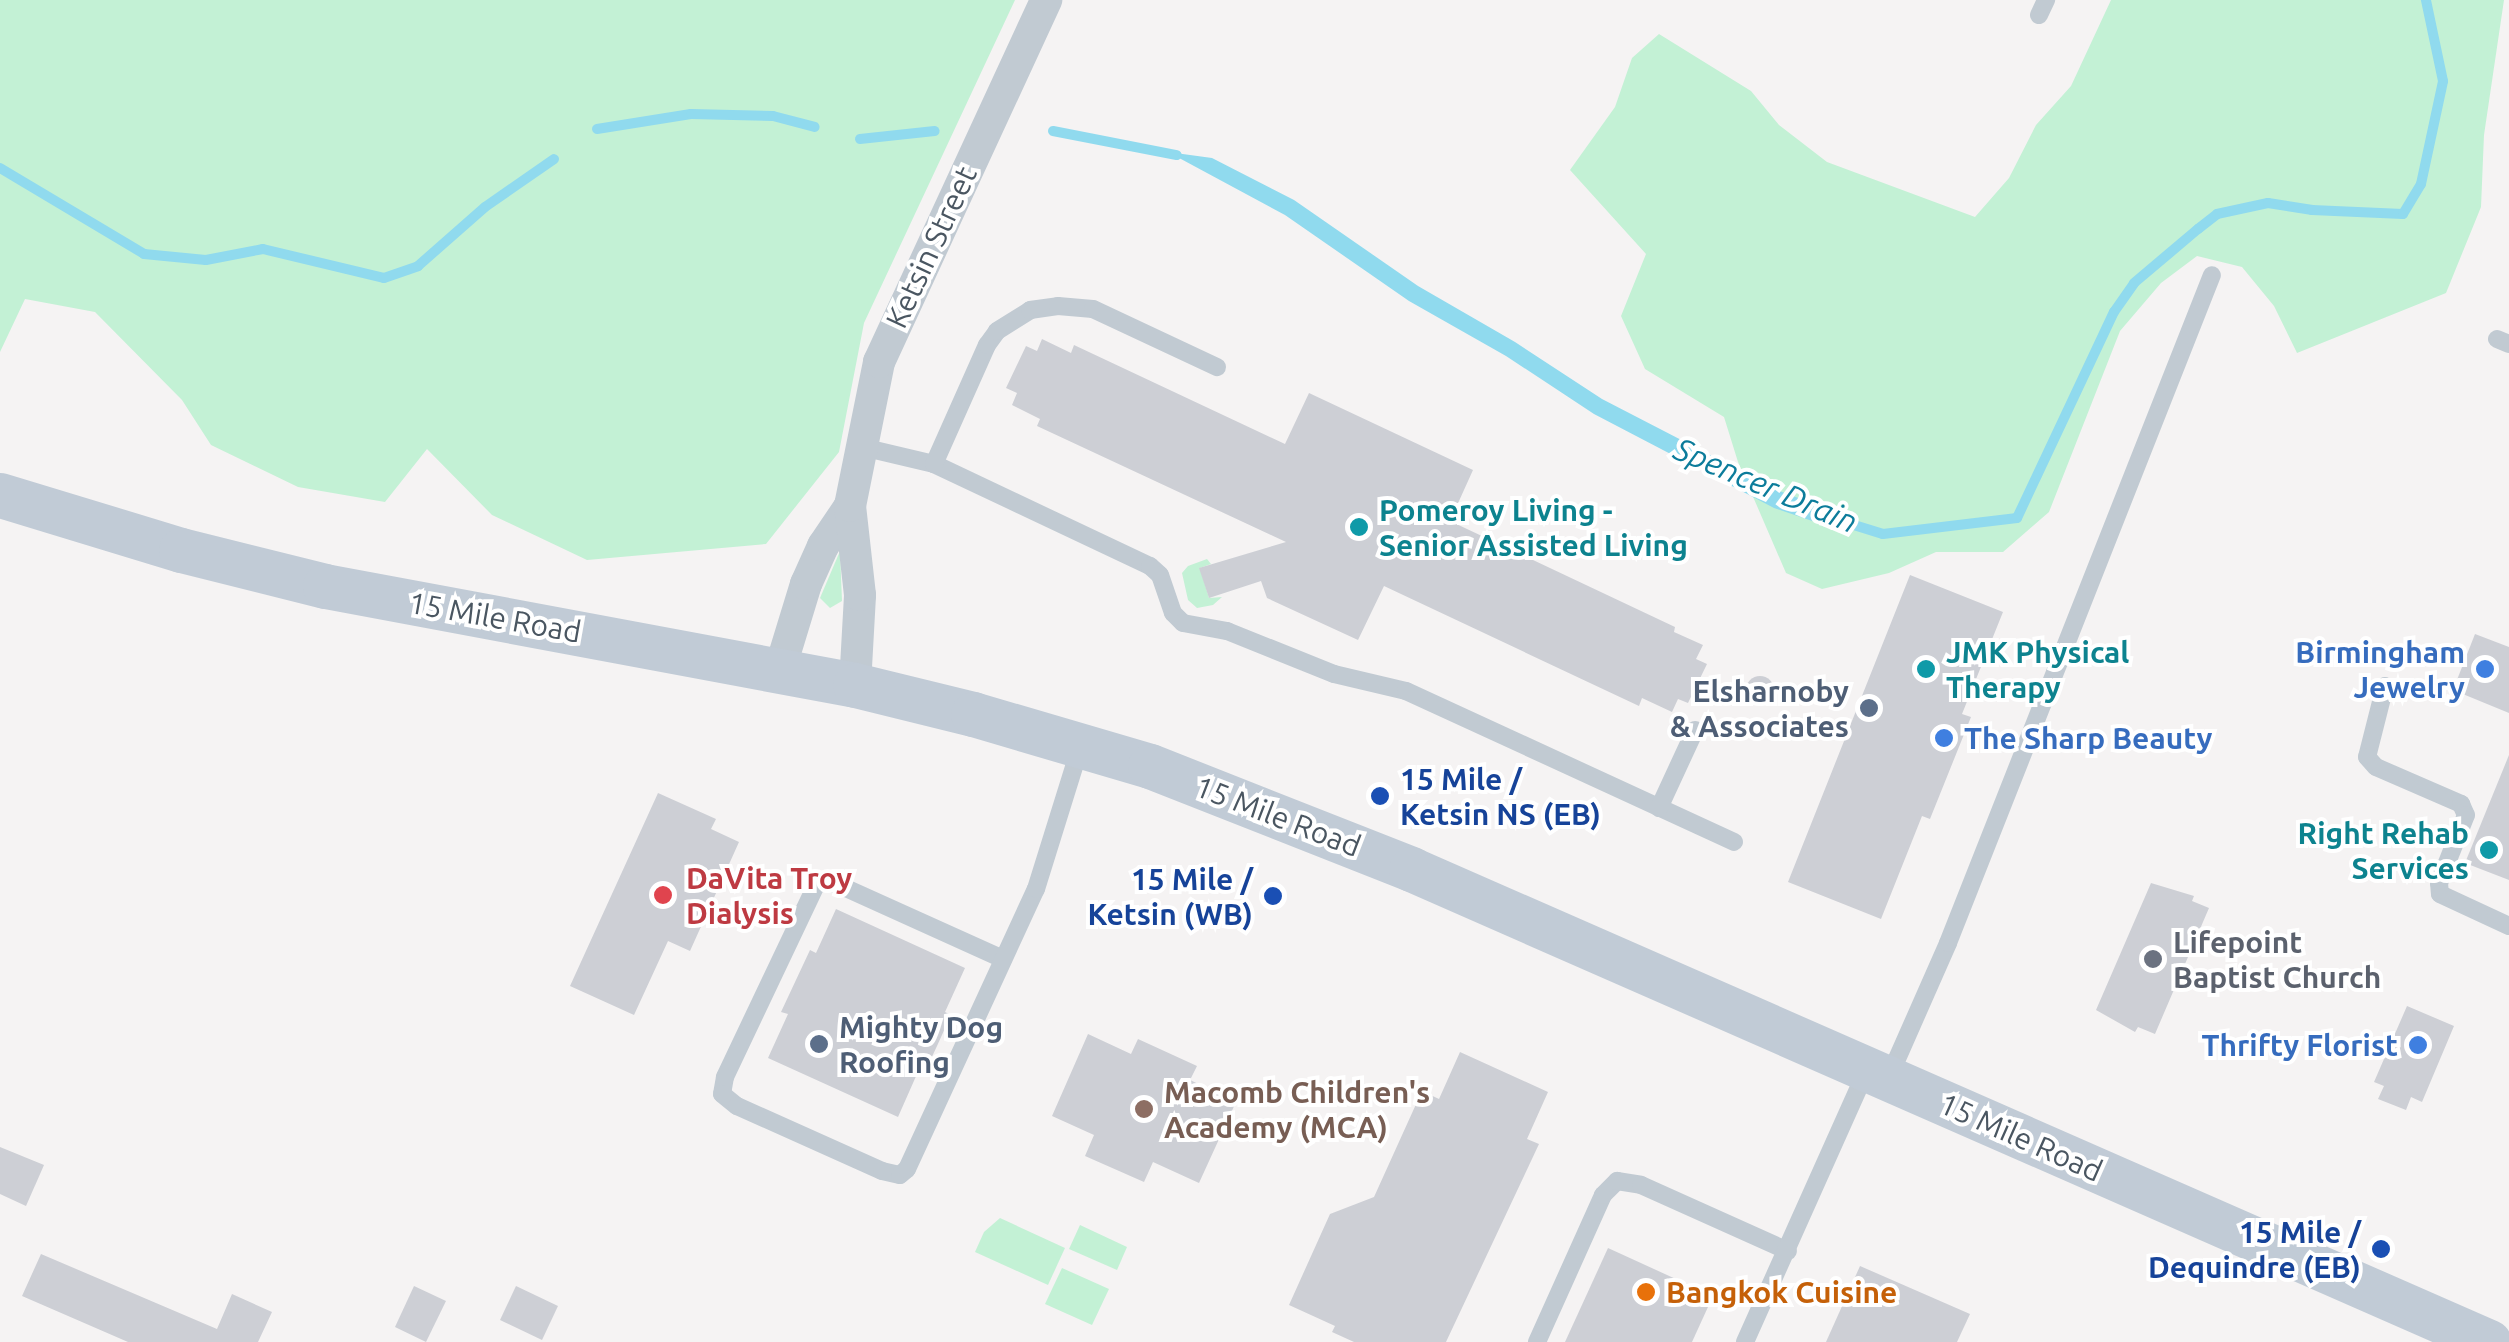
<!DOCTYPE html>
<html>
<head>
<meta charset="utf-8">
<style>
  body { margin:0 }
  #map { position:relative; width:2509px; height:1342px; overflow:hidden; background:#f5f3f3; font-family:Ubuntu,sans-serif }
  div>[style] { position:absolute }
  .green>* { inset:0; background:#c3f1d5 }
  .water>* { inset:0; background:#90daee }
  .stream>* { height:10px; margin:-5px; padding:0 5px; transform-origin:5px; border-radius:5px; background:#90daee }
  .building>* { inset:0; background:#cdcfd5 }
  .round { border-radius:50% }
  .service>* { height:18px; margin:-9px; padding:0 9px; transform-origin:9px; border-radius:9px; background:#c1cad2 }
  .minor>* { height:32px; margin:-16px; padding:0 16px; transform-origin:16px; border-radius:16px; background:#c1cad2 }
  .secondary>* { height:45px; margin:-22.5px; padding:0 22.5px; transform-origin:22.5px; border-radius:22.5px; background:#c1cbd6 }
  .dots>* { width:28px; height:28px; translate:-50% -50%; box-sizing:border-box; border:5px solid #fff; border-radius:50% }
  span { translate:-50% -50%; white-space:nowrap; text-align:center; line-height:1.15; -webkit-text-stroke:8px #fff; paint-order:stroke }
  .street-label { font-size:30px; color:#4a5661 }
  .culture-label { font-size:30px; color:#0d838f; font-weight:700 }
  .left { translate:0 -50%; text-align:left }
  .right { translate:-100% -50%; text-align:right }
  .shop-label { font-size:30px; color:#366cbe; font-weight:700 }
  .service-label { font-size:30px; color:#4e5e75; font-weight:700 }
  .transit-label { font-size:30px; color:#164399; font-weight:700 }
  .health-label { font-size:30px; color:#be3a42; font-weight:700 }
  .worship-label { font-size:30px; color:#5b616d; font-weight:700 }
  .education-label { font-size:30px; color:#785e54; font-weight:700 }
  .food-label { font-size:30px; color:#c56008; font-weight:700 }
  .water-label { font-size:32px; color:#0c7c9b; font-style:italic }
</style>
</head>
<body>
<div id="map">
  <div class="green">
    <i style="clip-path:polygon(0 0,1015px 0,864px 323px,839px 452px,766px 544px,587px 560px,492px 515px,427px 449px,385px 502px,298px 487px,211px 445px,182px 400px,95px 312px,25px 299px,0 352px)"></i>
    <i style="clip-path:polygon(2111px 0,2504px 0,2484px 135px,2481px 207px,2446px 293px,2297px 353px,2274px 306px,2242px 267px,2197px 256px,2161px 283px,2120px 331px,2049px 512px,2003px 552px,1936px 552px,1889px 573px,1822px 589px,1786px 573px,1738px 462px,1724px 417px,1645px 369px,1621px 316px,1646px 254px,1570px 170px,1615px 107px,1632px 58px,1659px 34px,1751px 91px,1779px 125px,1827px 162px,1975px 217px,2009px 178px,2036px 125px,2071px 86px)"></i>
    <i style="clip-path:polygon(840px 551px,842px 601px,830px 608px,820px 598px)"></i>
    <i style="clip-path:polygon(1207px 559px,1211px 564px,1200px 568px,1209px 598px,1222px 597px,1213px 605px,1197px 608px,1188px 600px,1182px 573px,1188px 566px)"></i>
    <i style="clip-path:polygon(1000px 1218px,1065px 1248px,1048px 1285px,975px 1252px,984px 1232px)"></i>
    <i style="clip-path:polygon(1080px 1225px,1127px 1247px,1117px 1270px,1069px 1249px)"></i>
    <i style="clip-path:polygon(1062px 1268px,1109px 1289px,1092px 1325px,1045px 1304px)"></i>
  </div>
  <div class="water">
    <i style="clip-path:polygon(1168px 152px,1212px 158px,1294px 200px,1418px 286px,1515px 342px,1602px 399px,1782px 492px,1820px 506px,1818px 523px,1774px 508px,1594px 414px,1506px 356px,1409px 301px,1285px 215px)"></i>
  </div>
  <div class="stream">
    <i style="left:597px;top:129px;width:95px;rotate:-9.1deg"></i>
    <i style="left:691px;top:114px;width:82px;rotate:1.4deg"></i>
    <i style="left:773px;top:116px;width:43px;rotate:14.7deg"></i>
    <i style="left:1053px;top:131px;width:126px;rotate:11deg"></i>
    <i style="left:860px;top:139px;width:75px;rotate:-6.1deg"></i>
    <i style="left:0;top:168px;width:168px;rotate:30.8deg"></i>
    <i style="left:144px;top:254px;width:62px;rotate:5.5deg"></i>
    <i style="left:206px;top:260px;width:58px;rotate:-10.9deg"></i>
    <i style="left:263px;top:249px;width:124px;rotate:13.5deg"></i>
    <i style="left:384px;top:278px;width:36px;rotate:-19deg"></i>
    <i style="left:418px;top:266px;width:89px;rotate:-41.4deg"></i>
    <i style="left:485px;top:207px;width:84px;rotate:-34.8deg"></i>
    <i style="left:1809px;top:511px;width:77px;rotate:17.3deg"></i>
    <i style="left:1883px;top:534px;width:135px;rotate:-6.8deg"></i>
    <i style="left:2017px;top:518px;width:228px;rotate:-64.8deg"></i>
    <i style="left:2114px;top:312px;width:35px;rotate:-55deg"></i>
    <i style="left:2134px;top:283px;width:84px;rotate:-40.2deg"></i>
    <i style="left:2198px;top:229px;width:24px;rotate:-38deg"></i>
    <i style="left:2217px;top:214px;width:52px;rotate:-12.2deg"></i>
    <i style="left:2268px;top:203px;width:45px;rotate:9deg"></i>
    <i style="left:2312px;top:210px;width:91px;rotate:2.5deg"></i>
    <i style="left:2403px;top:214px;width:35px;rotate:-59deg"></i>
    <i style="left:2421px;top:184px;width:105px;rotate:-77.9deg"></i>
    <i style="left:2443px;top:81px;width:83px;rotate:-101.9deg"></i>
  </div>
  <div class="building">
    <i style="clip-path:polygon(1042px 339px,1071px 353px,1074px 345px,1285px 444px,1309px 393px,1473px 470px,1450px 521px,1675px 627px,1674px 632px,1703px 645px,1696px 659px,1707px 664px,1688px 703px,1678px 699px,1672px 712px,1642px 698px,1639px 706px,1384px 586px,1358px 640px,1267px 598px,1261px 581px,1209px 598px,1199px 568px,1286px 542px,1037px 426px,1040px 419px,1012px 405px,1017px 393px,1006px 388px,1026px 346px,1037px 351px)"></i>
    <i style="clip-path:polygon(1910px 575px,2003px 612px,1962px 714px,1971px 717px,1930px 819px,1922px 816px,1881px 919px,1788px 882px)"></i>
    <i style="clip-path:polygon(2475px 634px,2509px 647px,2509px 713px,2453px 690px)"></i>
    <i class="round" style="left:1746px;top:676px;width:28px;height:28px"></i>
    <i style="clip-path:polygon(2509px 755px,2509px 880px,2465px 863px)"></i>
    <i style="clip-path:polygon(658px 793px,716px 819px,711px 829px,739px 842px,690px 951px,668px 941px,634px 1015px,570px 986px)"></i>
    <i style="clip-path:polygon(2151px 883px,2194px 896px,2192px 901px,2209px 908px,2155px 1034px,2138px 1027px,2135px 1032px,2096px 1010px)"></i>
    <i style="clip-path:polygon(836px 909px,965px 968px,945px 1012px,951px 1015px,937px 1046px,923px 1076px,917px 1074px,898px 1117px,768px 1058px,788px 1014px,781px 1012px,810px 950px,816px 953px)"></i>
    <i style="clip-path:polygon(2407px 1006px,2454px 1026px,2422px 1102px,2411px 1097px,2406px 1110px,2378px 1099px,2384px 1086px,2374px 1082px)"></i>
    <i style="clip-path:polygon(1088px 1034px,1131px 1054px,1138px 1039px,1197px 1066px,1190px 1080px,1236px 1102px,1199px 1183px,1153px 1162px,1144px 1182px,1085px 1156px,1094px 1135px,1052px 1116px)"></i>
    <i style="clip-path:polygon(1460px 1052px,1548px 1092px,1527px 1139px,1539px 1144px,1446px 1342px,1354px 1342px,1332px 1332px,1335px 1326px,1289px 1305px,1330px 1214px,1374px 1197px,1422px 1091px,1439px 1099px)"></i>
    <i style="clip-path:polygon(0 1147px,44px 1165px,26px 1206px,0 1194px)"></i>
    <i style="clip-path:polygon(1608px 1248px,1713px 1296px,1692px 1342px,1565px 1342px)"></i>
    <i style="clip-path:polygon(41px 1254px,217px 1329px,232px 1294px,272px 1312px,258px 1342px,128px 1342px,22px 1296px)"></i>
    <i style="clip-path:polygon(1860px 1266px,1970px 1314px,1957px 1342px,1826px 1342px)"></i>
    <i style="clip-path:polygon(414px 1286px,446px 1301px,426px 1342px,395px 1327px)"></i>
    <i style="clip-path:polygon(516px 1286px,558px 1306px,542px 1340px,500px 1320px)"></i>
  </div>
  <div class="service">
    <i style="left:2039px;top:15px;width:17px;rotate:-65deg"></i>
    <i style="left:2497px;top:339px;width:13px;rotate:23deg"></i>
    <i style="left:862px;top:447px;width:74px;rotate:13.3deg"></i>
    <i style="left:934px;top:464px;width:239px;rotate:25.3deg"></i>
    <i style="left:1150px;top:566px;width:13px;rotate:42deg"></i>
    <i style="left:1160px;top:575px;width:40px;rotate:71.1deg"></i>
    <i style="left:1173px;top:613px;width:14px;rotate:45deg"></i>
    <i style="left:1183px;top:623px;width:45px;rotate:10.3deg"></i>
    <i style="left:1227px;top:631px;width:115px;rotate:21.9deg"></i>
    <i style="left:1334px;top:674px;width:74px;rotate:13.3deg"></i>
    <i style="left:1406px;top:691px;width:361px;rotate:24.7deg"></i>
    <i style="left:934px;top:464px;width:130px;rotate:-66deg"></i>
    <i style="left:987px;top:345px;width:17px;rotate:-54deg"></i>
    <i style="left:997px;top:331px;width:39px;rotate:-32deg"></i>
    <i style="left:1030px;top:310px;width:28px;rotate:-8deg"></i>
    <i style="left:1058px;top:306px;width:35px;rotate:5deg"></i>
    <i style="left:1093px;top:309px;width:137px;rotate:25.1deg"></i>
    <i style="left:2385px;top:686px;width:73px;rotate:104.2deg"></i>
    <i style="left:2367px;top:757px;width:13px;rotate:48deg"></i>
    <i style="left:2376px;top:767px;width:93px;rotate:23.5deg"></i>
    <i style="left:2461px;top:804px;width:12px;rotate:66deg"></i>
    <i style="left:2466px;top:815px;width:73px;rotate:111.7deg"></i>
    <i style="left:2439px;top:883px;width:11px;rotate:85deg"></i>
    <i style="left:2440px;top:894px;width:76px;rotate:24.9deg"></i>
    <i style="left:1659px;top:808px;width:86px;rotate:-65.2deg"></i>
    <i style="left:1003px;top:959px;width:182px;rotate:-155.7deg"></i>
    <i style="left:837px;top:884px;width:19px;rotate:-171deg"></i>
    <i style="left:818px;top:881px;width:217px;rotate:115.4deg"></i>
    <i style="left:725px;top:1077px;width:17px;rotate:100deg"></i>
    <i style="left:722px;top:1094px;width:19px;rotate:39deg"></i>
    <i style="left:737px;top:1106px;width:159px;rotate:24.1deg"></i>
    <i style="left:882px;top:1171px;width:18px;rotate:13deg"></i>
    <i style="left:900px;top:1175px;width:9px;rotate:-41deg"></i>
    <i style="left:907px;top:1169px;width:308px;rotate:-65.3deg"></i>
    <i style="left:1036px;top:889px;width:148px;rotate:-72.7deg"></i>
    <i style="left:1889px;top:1077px;width:146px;rotate:-66.2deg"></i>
    <i style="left:1948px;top:943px;width:718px;rotate:-68.44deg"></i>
    <i style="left:1537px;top:1342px;width:161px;rotate:-65.8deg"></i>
    <i style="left:1603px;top:1195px;width:20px;rotate:-45deg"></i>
    <i style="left:1617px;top:1181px;width:24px;rotate:9deg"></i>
    <i style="left:1641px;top:1185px;width:161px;rotate:24.2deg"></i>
    <i style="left:1745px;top:1342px;width:299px;rotate:-65.9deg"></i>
  </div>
  <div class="minor">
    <i style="left:780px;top:669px;width:89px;rotate:-73deg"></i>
    <i style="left:806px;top:584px;width:42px;rotate:-65.9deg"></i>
    <i style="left:823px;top:546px;width:48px;rotate:-56deg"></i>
    <i style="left:855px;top:685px;width:90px;rotate:-86.8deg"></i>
    <i style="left:860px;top:595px;width:90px;rotate:-96.4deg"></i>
    <i style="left:850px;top:506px;width:147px;rotate:-78.6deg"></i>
    <i style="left:879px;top:362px;width:399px;rotate:-65.2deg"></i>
  </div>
  <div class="secondary">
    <i style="left:0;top:495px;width:189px;rotate:16.9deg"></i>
    <i style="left:181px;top:550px;width:148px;rotate:14deg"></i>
    <i style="left:325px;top:586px;width:539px;rotate:10.58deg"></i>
    <i style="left:855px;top:685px;width:122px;rotate:13.8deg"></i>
    <i style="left:973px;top:714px;width:184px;rotate:16.4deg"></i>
    <i style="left:1150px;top:766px;width:281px;rotate:21.5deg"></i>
    <i style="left:1411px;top:869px;width:1177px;rotate:23.69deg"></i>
  </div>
  <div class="dots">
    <i style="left:1359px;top:527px;background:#0f9aa8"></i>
    <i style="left:1926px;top:669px;background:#0f9aa8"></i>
    <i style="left:2485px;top:669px;background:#3f7fe0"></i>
    <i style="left:1869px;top:708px;background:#5c6f8a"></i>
    <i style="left:1944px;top:738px;background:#3f7fe0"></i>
    <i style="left:1380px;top:796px;background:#1a4fb4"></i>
    <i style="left:2489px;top:850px;background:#0f9aa8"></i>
    <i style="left:663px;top:895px;background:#e0444e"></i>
    <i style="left:1273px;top:896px;background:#1a4fb4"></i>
    <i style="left:2153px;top:959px;background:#6b7280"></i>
    <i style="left:819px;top:1044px;background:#5c6f8a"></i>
    <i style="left:2418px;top:1045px;background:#3f7fe0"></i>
    <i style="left:1144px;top:1109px;background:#8d6e63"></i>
    <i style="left:2381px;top:1249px;background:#1a4fb4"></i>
    <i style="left:1646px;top:1292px;background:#e8710a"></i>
  </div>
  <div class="street-label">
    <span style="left:931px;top:247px;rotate:-65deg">Ketsin Street</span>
    <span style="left:495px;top:617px;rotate:10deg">15 Mile Road</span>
    <span style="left:1278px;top:816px;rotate:21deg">15 Mile Road</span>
    <span style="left:2021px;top:1137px;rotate:24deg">15 Mile Road</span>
  </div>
  <div class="culture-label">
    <span class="left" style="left:1379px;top:527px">Pomeroy Living -<br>Senior Assisted Living</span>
    <span class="left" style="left:1946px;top:669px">JMK Physical<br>Therapy</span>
    <span class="right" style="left:2469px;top:850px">Right Rehab<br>Services</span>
  </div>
  <div class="shop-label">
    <span class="right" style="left:2465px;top:669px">Birmingham<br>Jewelry</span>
    <span class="left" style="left:1964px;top:738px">The Sharp Beauty</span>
    <span class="right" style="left:2398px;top:1045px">Thrifty Florist</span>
  </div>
  <div class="service-label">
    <span class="right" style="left:1849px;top:708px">Elsharnoby<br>&amp; Associates</span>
    <span class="left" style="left:839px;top:1044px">Mighty Dog<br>Roofing</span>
  </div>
  <div class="transit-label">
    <span class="left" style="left:1400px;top:796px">15 Mile /<br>Ketsin NS (EB)</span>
    <span class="right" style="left:1253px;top:896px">15 Mile /<br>Ketsin (WB)</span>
    <span class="right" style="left:2361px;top:1249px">15 Mile /<br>Dequindre (EB)</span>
  </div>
  <div class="health-label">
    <span class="left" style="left:686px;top:895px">DaVita Troy<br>Dialysis</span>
  </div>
  <div class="worship-label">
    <span class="left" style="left:2173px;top:959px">Lifepoint<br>Baptist Church</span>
  </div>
  <div class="education-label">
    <span class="left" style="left:1164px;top:1109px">Macomb Children's<br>Academy (MCA)</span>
  </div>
  <div class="food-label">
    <span class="left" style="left:1666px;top:1292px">Bangkok Cuisine</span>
  </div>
  <div class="water-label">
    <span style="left:1766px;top:485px;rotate:23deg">Spencer Drain</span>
  </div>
</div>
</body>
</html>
